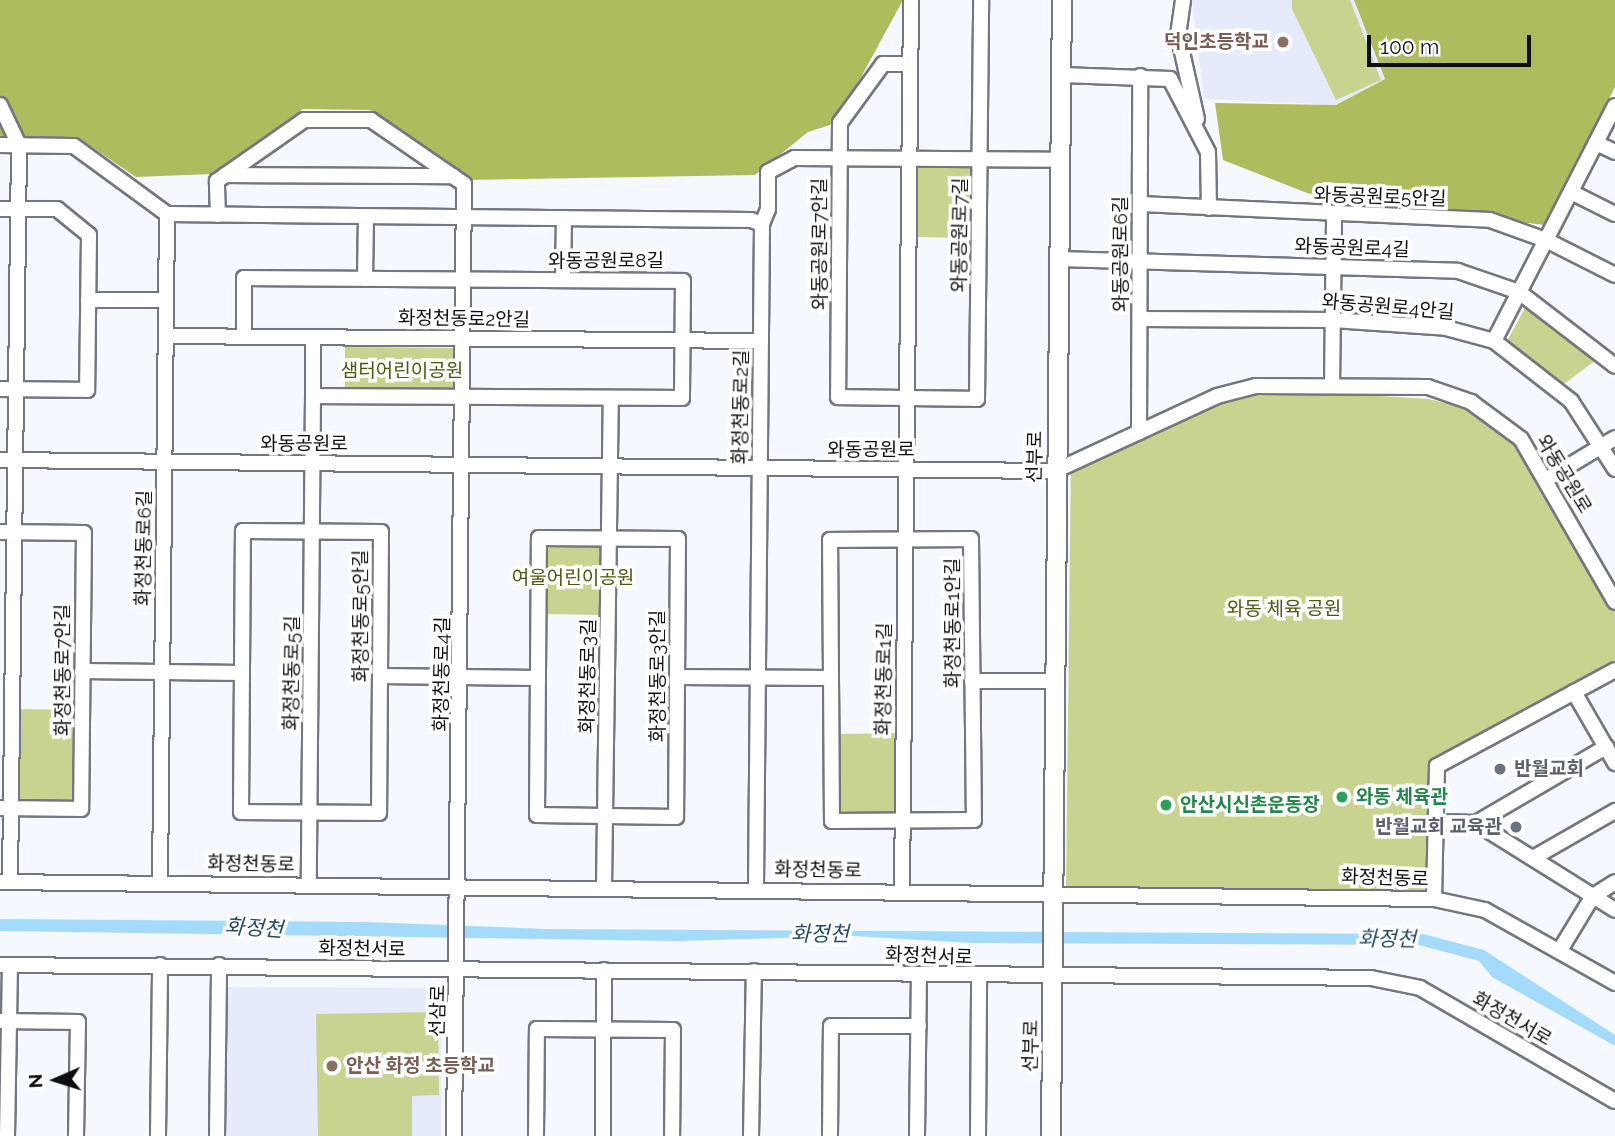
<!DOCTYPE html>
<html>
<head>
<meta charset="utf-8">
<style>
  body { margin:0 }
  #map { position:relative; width:1615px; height:1136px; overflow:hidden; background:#f6f8ff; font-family:Raleway,"Noto Sans KR",sans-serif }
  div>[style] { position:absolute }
  .built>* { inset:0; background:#e5ebfa }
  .green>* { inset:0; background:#c8d38f }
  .forest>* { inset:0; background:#afbc5d }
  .water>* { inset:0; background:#a4dafc }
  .roads { filter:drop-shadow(2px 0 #74777e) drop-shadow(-2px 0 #74777e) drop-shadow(0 2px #74777e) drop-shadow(0 -2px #74777e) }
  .minor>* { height:14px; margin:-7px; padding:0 7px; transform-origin:7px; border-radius:7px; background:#fff }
  .major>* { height:18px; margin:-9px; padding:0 9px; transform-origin:9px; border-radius:9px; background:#fff }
  .dots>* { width:19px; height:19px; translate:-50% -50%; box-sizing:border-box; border:4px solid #fff; border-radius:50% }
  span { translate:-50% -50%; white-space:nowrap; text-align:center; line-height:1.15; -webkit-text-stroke:7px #fff; paint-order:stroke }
  .education-label { font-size:19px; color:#785e54; font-weight:700 }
  .right { translate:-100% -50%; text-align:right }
  .left { translate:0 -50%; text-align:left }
  .street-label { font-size:19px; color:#0d0e11 }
  .park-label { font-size:19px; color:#4f5610 }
  .worship-label { font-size:19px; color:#5b616d; font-weight:700 }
  .leisure-label { font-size:19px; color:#27864d; font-weight:700 }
  .water-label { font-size:21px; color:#234b63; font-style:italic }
  .north { position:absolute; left:21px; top:1045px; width:70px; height:70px; -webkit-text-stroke:5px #fff; paint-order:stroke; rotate:267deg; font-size:19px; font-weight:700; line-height:28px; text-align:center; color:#0d0e11 }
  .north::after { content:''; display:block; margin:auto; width:24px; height:32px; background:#0d0e11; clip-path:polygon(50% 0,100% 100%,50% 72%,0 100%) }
  .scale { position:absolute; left:1367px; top:35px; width:164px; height:32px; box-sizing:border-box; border:4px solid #0d0e11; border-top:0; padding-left:9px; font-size:21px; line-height:24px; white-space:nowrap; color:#0d0e11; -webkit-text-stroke:5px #fff; paint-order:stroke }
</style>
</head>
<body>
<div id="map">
  <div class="built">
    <i style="clip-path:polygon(1192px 0,1354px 0,1385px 79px,1336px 105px,1204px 99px)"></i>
    <i style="clip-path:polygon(223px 987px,434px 988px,441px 997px,441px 1136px,223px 1136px)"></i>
  </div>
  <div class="green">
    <i style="clip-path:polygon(1292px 0,1350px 0,1381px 80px,1336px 100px,1292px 9px)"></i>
    <i style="clip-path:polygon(915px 163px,972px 164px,971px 238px,913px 237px)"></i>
    <i style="clip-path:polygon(1526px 306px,1600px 357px,1560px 387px,1506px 343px)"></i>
    <i style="clip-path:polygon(345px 347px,459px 348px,460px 395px,345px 394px)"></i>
    <i style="clip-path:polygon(1285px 390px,1428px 399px,1460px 406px,1505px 431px,1531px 465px,1615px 607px,1615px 660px,1433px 763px,1427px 895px,1066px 889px,1071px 457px,1244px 395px)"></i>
    <i style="clip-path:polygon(541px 540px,606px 541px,605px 615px,541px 614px)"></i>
    <i style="clip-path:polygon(18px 709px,78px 710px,76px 804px,17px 803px)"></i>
    <i style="clip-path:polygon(897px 733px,895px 816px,839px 814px,838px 734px)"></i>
    <i style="clip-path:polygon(438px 1012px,439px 1095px,412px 1096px,412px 1136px,318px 1136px,316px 1014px)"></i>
  </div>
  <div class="forest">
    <i style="clip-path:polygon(0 0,903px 0,836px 123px,808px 132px,755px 175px,465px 180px,370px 110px,303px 109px,212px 174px,136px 177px,80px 139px,0 137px)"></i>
    <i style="clip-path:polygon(1354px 0,1615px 0,1615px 87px,1545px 225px,1325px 200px,1223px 160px,1215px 103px,1336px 105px,1385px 79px)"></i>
  </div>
  <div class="water">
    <i style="clip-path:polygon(0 919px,365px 922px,546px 929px,1423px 934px,1484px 950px,1615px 1035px,1615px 1046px,1492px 977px,1479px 961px,1419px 945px,973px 943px,853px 936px,678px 941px,0 931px)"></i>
  </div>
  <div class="roads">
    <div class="minor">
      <i style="left:1183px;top:0;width:34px;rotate:98deg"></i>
      <i style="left:1178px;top:34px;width:87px;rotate:77.4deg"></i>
      <i style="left:910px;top:64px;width:27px;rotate:180deg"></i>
      <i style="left:883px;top:64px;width:73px;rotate:126.1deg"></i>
      <i style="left:840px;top:123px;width:274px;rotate:90.4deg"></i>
      <i style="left:838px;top:397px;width:139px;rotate:0.8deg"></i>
      <i style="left:977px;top:399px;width:399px;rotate:-89.4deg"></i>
      <i style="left:1062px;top:75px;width:108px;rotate:2.1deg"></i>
      <i style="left:1170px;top:79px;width:82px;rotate:62.5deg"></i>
      <i style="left:1208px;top:152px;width:56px;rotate:89deg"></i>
      <i style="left:0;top:105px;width:44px;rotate:64.6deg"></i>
      <i style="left:19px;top:145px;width:737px;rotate:90.7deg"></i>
      <i style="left:1596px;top:143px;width:21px;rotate:25deg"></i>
      <i style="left:0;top:145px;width:74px;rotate:0.8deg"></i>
      <i style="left:74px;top:146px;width:115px;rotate:36.2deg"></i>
      <i style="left:225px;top:175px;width:228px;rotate:0.3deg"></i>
      <i style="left:1571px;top:192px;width:49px;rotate:26.6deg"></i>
      <i style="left:1140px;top:204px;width:350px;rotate:2.6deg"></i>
      <i style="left:1490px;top:220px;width:59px;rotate:19.7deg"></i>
      <i style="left:1546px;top:240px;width:77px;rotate:26.9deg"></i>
      <i style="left:0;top:209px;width:57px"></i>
      <i style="left:57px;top:209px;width:41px;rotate:39.1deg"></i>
      <i style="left:89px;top:235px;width:155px;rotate:90.7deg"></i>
      <i style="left:87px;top:390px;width:87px;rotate:-179.3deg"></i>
      <i style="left:167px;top:214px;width:584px;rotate:0.59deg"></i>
      <i style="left:751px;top:220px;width:12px;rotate:20deg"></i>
      <i style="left:762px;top:224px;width:664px;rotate:90.52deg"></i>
      <i style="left:218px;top:215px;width:34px;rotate:-92deg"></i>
      <i style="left:217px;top:181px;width:106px;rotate:-35deg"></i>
      <i style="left:304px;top:120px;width:67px"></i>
      <i style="left:371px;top:120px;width:113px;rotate:34.5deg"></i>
      <i style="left:464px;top:184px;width:952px;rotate:90.6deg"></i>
      <i style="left:762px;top:224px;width:16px;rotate:-68deg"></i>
      <i style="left:768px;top:209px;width:37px;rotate:-90deg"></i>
      <i style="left:768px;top:172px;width:30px;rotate:-28deg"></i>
      <i style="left:794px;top:158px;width:265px;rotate:0.4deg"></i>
      <i style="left:1059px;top:259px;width:399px;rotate:1.7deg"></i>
      <i style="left:1458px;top:271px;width:65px;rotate:19deg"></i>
      <i style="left:1519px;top:292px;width:121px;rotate:37.6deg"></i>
      <i style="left:365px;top:279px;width:63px;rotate:-89.1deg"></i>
      <i style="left:563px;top:280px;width:62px;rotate:-89.1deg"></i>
      <i style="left:88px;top:300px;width:78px"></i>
      <i style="left:1140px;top:319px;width:193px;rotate:0.3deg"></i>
      <i style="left:1333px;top:320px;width:113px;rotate:4deg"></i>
      <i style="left:1446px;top:328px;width:50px;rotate:15.2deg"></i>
      <i style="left:1494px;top:341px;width:98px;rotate:37.9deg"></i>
      <i style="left:1571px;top:401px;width:81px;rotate:57.1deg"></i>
      <i style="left:166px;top:336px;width:595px;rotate:0.48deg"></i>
      <i style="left:244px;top:336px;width:58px;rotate:-90deg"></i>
      <i style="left:244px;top:278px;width:439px;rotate:0.4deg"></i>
      <i style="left:683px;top:281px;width:117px;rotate:90.5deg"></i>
      <i style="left:682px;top:398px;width:369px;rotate:-179.7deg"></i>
      <i style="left:313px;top:396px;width:488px;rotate:90.5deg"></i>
      <i style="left:313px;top:337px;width:59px;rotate:90deg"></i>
      <i style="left:1494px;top:341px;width:264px;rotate:-62.8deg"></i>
      <i style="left:1332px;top:386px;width:171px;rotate:-89.3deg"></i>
      <i style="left:1139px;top:432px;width:356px;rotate:-89.8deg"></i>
      <i style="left:0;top:460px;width:1055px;rotate:0.6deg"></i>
      <i style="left:1055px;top:471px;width:179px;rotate:-24.8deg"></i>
      <i style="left:1217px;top:396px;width:40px;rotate:-14.4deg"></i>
      <i style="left:1256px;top:386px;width:172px;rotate:0.3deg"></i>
      <i style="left:1428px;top:387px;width:46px;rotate:19.2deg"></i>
      <i style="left:1471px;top:402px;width:62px;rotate:36.5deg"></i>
      <i style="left:1521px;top:439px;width:188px;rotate:60deg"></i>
      <i style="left:1547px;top:479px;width:79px;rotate:-31.1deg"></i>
      <i style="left:243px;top:531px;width:138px;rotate:0.4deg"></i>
      <i style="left:381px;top:532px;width:281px;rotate:90.4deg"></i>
      <i style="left:379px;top:813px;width:138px;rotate:-179.6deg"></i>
      <i style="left:241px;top:812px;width:281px;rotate:-89.6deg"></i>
      <i style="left:0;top:532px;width:84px;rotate:0.7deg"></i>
      <i style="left:84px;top:533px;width:276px;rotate:90.6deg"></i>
      <i style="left:81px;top:809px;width:81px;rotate:-179.3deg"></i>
      <i style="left:539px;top:538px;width:139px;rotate:0.4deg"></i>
      <i style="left:678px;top:539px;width:278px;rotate:90.4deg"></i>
      <i style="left:676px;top:817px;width:139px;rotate:-179.2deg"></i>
      <i style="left:537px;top:815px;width:277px;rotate:-89.6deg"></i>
      <i style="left:971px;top:539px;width:281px;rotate:89.4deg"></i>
      <i style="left:974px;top:820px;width:142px;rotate:179.6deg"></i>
      <i style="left:832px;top:821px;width:281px;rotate:-90.4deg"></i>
      <i style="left:830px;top:540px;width:141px;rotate:-0.4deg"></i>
      <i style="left:82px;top:671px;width:160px;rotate:0.7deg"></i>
      <i style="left:380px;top:676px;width:158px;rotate:0.7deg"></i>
      <i style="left:677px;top:677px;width:154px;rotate:0.4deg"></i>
      <i style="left:972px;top:681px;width:83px"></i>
      <i style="left:1574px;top:692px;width:82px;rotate:60deg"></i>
      <i style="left:1435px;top:822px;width:41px;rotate:1.4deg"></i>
      <i style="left:1476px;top:823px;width:164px;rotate:32deg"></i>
      <i style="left:1476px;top:823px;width:151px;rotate:-30.3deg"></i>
      <i style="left:1533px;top:858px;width:95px;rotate:-29.8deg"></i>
      <i style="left:0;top:882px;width:1434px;rotate:0.68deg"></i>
      <i style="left:1434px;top:899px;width:52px;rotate:12.2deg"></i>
      <i style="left:1485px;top:910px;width:149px;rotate:29.3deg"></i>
      <i style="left:160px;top:882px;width:668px;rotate:-89.4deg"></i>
      <i style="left:604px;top:887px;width:489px;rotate:-89.2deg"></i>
      <i style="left:902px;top:890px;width:890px;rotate:-89.42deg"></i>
      <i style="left:1434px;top:899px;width:133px;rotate:-88.7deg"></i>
      <i style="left:1437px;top:766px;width:202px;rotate:-28.3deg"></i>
      <i style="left:1560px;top:950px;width:63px;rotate:-58.6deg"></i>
      <i style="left:1593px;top:896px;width:26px;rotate:-32deg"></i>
      <i style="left:0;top:965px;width:1371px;rotate:0.54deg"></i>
      <i style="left:1371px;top:978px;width:50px;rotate:11.5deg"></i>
      <i style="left:1420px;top:988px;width:225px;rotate:30.1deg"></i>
      <i style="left:0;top:1021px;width:78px;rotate:0.7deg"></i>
      <i style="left:78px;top:1022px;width:114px;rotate:91deg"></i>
      <i style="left:7px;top:1136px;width:171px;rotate:-89deg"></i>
      <i style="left:158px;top:1136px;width:171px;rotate:-89.3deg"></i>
      <i style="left:217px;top:1136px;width:171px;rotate:-89.3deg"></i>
      <i style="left:536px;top:1136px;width:107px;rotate:-89.5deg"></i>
      <i style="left:537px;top:1029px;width:136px;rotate:0.4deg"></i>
      <i style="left:673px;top:1030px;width:106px;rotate:90.5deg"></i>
      <i style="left:603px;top:1136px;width:166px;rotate:-89.7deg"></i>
      <i style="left:751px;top:1136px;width:165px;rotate:-89deg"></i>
      <i style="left:830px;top:1136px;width:110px;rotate:-89.5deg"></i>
      <i style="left:831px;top:1026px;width:88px"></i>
      <i style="left:917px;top:1136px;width:162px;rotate:-89.3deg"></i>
      <i style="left:978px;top:1136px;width:159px;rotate:-89.6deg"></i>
    </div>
    <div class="major">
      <i style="left:1051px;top:1136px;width:1136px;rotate:-89.45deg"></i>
    </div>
  </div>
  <div class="dots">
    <i style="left:1283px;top:42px;background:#8d6e63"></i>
    <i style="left:1500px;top:769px;background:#6b7280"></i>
    <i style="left:1342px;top:797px;background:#2e9e5b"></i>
    <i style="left:1166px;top:805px;background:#2e9e5b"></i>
    <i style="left:1516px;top:827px;background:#6b7280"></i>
    <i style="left:332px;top:1066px;background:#8d6e63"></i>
  </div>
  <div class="education-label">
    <span class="right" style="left:1269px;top:42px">덕인초등학교</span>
    <span class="left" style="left:346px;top:1066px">안산 화정 초등학교</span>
  </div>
  <div class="street-label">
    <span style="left:1380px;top:197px;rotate:2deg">와동공원로5안길</span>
    <span style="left:960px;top:235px;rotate:-89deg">와동공원로7길</span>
    <span style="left:820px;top:244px;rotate:-90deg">와동공원로7안길</span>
    <span style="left:1352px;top:248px;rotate:2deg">와동공원로4길</span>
    <span style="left:1121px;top:254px;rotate:-90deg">와동공원로6길</span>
    <span style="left:606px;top:261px">와동공원로8길</span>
    <span style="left:1388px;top:307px;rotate:5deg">와동공원로4안길</span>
    <span style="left:464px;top:319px;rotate:1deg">화정천동로2안길</span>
    <span style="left:741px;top:407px;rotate:-89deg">화정천동로2길</span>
    <span style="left:304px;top:444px">와동공원로</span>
    <span style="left:871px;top:450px">와동공원로</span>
    <span style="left:1035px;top:457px;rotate:-89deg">선부로</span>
    <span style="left:1564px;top:474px;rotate:59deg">와동공원로</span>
    <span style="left:144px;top:548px;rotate:-89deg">화정천동로6길</span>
    <span style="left:361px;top:616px;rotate:-90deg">화정천동로5안길</span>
    <span style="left:953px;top:623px;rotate:-90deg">화정천동로1안길</span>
    <span style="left:63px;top:670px;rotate:-90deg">화정천동로7안길</span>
    <span style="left:292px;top:673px;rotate:-89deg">화정천동로5길</span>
    <span style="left:442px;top:674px;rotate:-89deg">화정천동로4길</span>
    <span style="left:588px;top:676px;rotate:-89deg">화정천동로3길</span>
    <span style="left:658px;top:676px;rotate:-90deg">화정천동로3안길</span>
    <span style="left:884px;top:679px;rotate:-89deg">화정천동로1길</span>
    <span style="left:251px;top:864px;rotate:1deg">화정천동로</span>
    <span style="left:818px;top:870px;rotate:1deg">화정천동로</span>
    <span style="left:1385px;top:878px;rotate:2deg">화정천동로</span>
    <span style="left:362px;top:949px;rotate:1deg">화정천서로</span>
    <span style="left:929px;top:956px;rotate:2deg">화정천서로</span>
    <span style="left:438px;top:1011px;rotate:-89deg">선삼로</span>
    <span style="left:1512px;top:1019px;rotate:30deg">화정천서로</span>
    <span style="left:1031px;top:1046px;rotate:-89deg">선부로</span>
  </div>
  <div class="park-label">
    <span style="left:402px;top:371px">샘터어린이공원</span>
    <span style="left:573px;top:578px">여울어린이공원</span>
    <span style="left:1284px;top:609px">와동 체육 공원</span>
  </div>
  <div class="worship-label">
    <span class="left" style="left:1514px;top:769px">반월교회</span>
    <span class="right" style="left:1502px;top:827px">반월교회 교육관</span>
  </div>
  <div class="leisure-label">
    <span class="left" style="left:1356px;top:797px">와동 체육관</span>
    <span class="left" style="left:1180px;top:805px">안산시신촌운동장</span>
  </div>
  <div class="water-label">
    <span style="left:254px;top:928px;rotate:4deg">화정천</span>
    <span style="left:820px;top:934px">화정천</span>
    <span style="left:1387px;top:939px;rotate:1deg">화정천</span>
  </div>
  <div class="north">N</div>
  <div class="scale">100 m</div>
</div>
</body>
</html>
